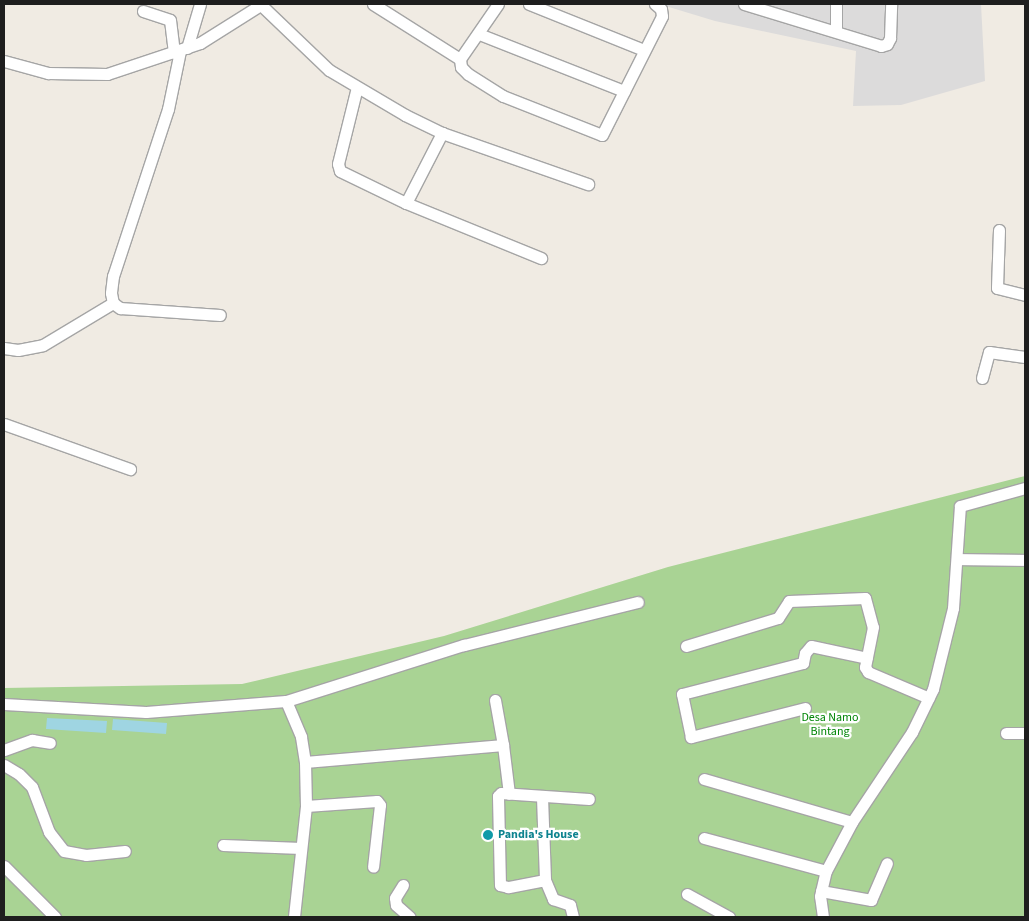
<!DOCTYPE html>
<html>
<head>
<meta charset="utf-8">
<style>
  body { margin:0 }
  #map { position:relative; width:1029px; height:921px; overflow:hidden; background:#f0ebe3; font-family:"Source Sans 3",sans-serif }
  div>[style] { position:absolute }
  .residential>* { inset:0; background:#dcdbdb }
  .forest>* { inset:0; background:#a9d394 }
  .water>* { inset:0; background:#9fd5e2 }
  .roads { filter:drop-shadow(1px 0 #a5a5a5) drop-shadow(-1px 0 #a5a5a5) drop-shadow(0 1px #a5a5a5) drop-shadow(0 -1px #a5a5a5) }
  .minor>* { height:11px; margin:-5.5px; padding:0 5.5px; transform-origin:5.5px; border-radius:5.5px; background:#fff }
  .dots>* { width:14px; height:14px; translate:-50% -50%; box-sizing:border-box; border:2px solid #fff; border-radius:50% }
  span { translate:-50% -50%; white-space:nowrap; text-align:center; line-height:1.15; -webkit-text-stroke:4.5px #fff; paint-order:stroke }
  .park-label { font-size:12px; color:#028607 }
  .culture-label { font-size:12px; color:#0d838f; font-weight:700 }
  .left { translate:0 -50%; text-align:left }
  .frame { position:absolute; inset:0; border:5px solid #1e1e1e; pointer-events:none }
</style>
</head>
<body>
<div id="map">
  <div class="residential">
    <i style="clip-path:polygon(659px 4px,981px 4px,985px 81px,901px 105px,853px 106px,856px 51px,715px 21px)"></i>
  </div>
  <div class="forest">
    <i style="clip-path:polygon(1025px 476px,1025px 917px,4px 917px,4px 688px,242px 684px,444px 636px,668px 567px)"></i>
  </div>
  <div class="water">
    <i style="clip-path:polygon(47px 718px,107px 721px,106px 733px,46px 729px)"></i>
    <i style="clip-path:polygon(113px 719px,167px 723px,166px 734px,112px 730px)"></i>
  </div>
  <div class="roads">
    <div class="minor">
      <i style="left:373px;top:4px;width:103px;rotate:32.3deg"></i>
      <i style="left:460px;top:59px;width:67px;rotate:-55.4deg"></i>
      <i style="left:529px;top:4px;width:124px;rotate:21.8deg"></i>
      <i style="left:744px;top:4px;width:143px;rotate:17deg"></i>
      <i style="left:881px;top:46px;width:6px;rotate:-18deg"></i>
      <i style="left:887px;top:44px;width:7px;rotate:-63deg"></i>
      <i style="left:890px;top:38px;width:34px;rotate:-88deg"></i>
      <i style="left:836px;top:4px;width:26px;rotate:90deg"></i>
      <i style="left:261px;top:5px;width:94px;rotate:43.7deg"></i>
      <i style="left:329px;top:70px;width:88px;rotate:30.6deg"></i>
      <i style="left:405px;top:115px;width:41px;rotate:25.9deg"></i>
      <i style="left:442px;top:133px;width:155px;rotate:19.3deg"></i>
      <i style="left:143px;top:11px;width:28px;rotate:18deg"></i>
      <i style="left:170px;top:20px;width:33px;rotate:83deg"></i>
      <i style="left:479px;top:34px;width:156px;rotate:21.5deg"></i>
      <i style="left:187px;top:48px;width:46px;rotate:-73.5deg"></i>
      <i style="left:180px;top:51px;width:59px;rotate:101.7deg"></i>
      <i style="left:168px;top:109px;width:176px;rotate:108.2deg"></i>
      <i style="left:113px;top:276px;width:17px;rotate:97deg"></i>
      <i style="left:111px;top:293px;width:10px;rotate:79deg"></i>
      <i style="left:113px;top:303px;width:9px;rotate:36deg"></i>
      <i style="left:120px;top:308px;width:100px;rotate:4deg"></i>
      <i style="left:460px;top:59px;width:8px;rotate:83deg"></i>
      <i style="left:461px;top:67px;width:10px;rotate:45deg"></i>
      <i style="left:468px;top:74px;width:41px;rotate:32.2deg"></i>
      <i style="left:503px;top:96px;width:106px;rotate:21.5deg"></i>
      <i style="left:602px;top:135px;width:133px;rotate:-63.2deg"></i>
      <i style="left:662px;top:16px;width:7px;rotate:-98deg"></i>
      <i style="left:661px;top:9px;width:8px;rotate:-140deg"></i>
      <i style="left:4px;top:61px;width:46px;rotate:15.3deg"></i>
      <i style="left:48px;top:73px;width:59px;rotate:1deg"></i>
      <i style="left:107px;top:74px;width:98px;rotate:-18.4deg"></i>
      <i style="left:200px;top:43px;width:73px;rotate:-32.2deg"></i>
      <i style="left:357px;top:87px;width:79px;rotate:103.9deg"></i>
      <i style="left:338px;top:164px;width:7px;rotate:74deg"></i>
      <i style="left:340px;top:171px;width:73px;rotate:25.9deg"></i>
      <i style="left:406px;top:203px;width:146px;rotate:22.2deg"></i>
      <i style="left:406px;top:203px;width:79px;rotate:-62.8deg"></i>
      <i style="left:999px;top:230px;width:58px;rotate:92deg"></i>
      <i style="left:997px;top:288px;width:29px;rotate:14deg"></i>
      <i style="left:4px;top:348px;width:14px;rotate:8deg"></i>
      <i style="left:18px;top:350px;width:25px;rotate:-11deg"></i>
      <i style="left:43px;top:345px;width:82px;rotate:-31deg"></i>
      <i style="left:982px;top:378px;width:27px;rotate:-75deg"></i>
      <i style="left:989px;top:352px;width:36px;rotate:8deg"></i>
      <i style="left:4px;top:424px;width:134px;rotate:19.7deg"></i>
      <i style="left:957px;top:559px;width:68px;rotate:0.8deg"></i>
      <i style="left:686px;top:646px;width:96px;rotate:-16.9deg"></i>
      <i style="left:778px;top:618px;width:20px;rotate:-57deg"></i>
      <i style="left:789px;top:601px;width:76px;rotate:-2.3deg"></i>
      <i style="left:865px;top:598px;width:30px;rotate:75deg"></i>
      <i style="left:873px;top:627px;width:41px;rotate:101.3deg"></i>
      <i style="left:865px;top:667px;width:6px;rotate:59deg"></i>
      <i style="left:868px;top:672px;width:66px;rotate:23.1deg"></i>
      <i style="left:495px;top:700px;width:46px;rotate:79.9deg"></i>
      <i style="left:286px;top:701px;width:39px;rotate:67deg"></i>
      <i style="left:301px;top:737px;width:25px;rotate:81deg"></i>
      <i style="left:305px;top:762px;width:44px;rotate:88.7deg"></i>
      <i style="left:306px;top:806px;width:112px;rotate:96.2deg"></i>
      <i style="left:4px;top:704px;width:142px;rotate:3.2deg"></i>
      <i style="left:146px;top:712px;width:140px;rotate:-4.5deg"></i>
      <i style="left:286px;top:701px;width:187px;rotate:-17.5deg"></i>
      <i style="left:464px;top:645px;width:179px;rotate:-13.9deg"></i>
      <i style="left:805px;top:708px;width:118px;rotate:165.7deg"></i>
      <i style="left:691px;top:737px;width:44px;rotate:-101.8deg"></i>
      <i style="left:682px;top:694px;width:125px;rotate:-14.4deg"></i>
      <i style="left:803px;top:663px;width:10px;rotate:-79deg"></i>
      <i style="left:805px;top:653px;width:9px;rotate:-49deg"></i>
      <i style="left:811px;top:646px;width:57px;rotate:12.1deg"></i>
      <i style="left:1006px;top:733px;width:19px"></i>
      <i style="left:4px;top:750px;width:30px;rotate:-20deg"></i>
      <i style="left:32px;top:740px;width:18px;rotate:9deg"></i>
      <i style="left:305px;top:762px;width:199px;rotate:-4.9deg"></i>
      <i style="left:503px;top:745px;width:49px;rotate:83deg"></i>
      <i style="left:4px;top:765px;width:17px;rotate:31deg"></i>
      <i style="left:19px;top:774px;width:18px;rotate:45deg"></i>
      <i style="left:32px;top:787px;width:48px;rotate:69.3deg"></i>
      <i style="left:49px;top:832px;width:24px;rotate:52deg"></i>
      <i style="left:64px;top:851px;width:22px;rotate:10deg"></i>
      <i style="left:86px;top:855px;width:39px;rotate:-6deg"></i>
      <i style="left:704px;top:779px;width:154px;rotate:16.2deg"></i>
      <i style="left:542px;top:797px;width:83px;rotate:87.9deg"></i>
      <i style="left:545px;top:880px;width:21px;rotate:67deg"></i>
      <i style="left:553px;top:899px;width:18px;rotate:19deg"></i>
      <i style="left:570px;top:905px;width:12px;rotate:76deg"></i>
      <i style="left:306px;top:806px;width:71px;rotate:-4deg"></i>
      <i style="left:377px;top:801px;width:5px;rotate:53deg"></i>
      <i style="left:380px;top:805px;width:62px;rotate:96.4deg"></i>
      <i style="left:704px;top:838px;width:126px;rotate:15.1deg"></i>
      <i style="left:223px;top:845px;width:78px;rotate:2.2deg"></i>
      <i style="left:4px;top:866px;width:72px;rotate:45deg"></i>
      <i style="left:545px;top:880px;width:38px;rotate:169deg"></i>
      <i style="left:508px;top:887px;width:8px;rotate:-166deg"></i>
      <i style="left:500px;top:885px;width:89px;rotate:-91.3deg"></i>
      <i style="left:498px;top:796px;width:4px;rotate:-45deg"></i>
      <i style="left:501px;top:793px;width:88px;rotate:3.9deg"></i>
      <i style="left:403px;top:885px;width:15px;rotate:122deg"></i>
      <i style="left:395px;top:898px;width:7px;rotate:82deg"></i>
      <i style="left:396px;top:905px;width:18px;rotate:41deg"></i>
      <i style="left:821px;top:891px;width:51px;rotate:10.2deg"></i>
      <i style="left:871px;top:900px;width:40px;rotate:-66.6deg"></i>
      <i style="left:687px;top:894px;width:48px;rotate:28.7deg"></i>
      <i style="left:823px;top:917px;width:21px;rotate:-98deg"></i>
      <i style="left:820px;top:896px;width:26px;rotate:-77deg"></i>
      <i style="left:826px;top:871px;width:55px;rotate:-62deg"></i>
      <i style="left:852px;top:822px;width:108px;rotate:-56.3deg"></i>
      <i style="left:912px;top:732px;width:48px;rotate:-64deg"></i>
      <i style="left:933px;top:689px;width:83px;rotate:-76.1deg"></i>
      <i style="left:953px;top:608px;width:102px;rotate:-86.1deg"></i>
      <i style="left:960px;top:506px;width:67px;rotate:-15.5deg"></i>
    </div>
  </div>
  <div class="dots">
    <i style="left:488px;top:835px;background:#0f9aa8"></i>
  </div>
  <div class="park-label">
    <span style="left:830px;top:725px">Desa Namo<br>Bintang</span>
  </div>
  <div class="culture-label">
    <span class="left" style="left:498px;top:835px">Pandia's House</span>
  </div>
  <div class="frame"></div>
</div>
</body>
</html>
